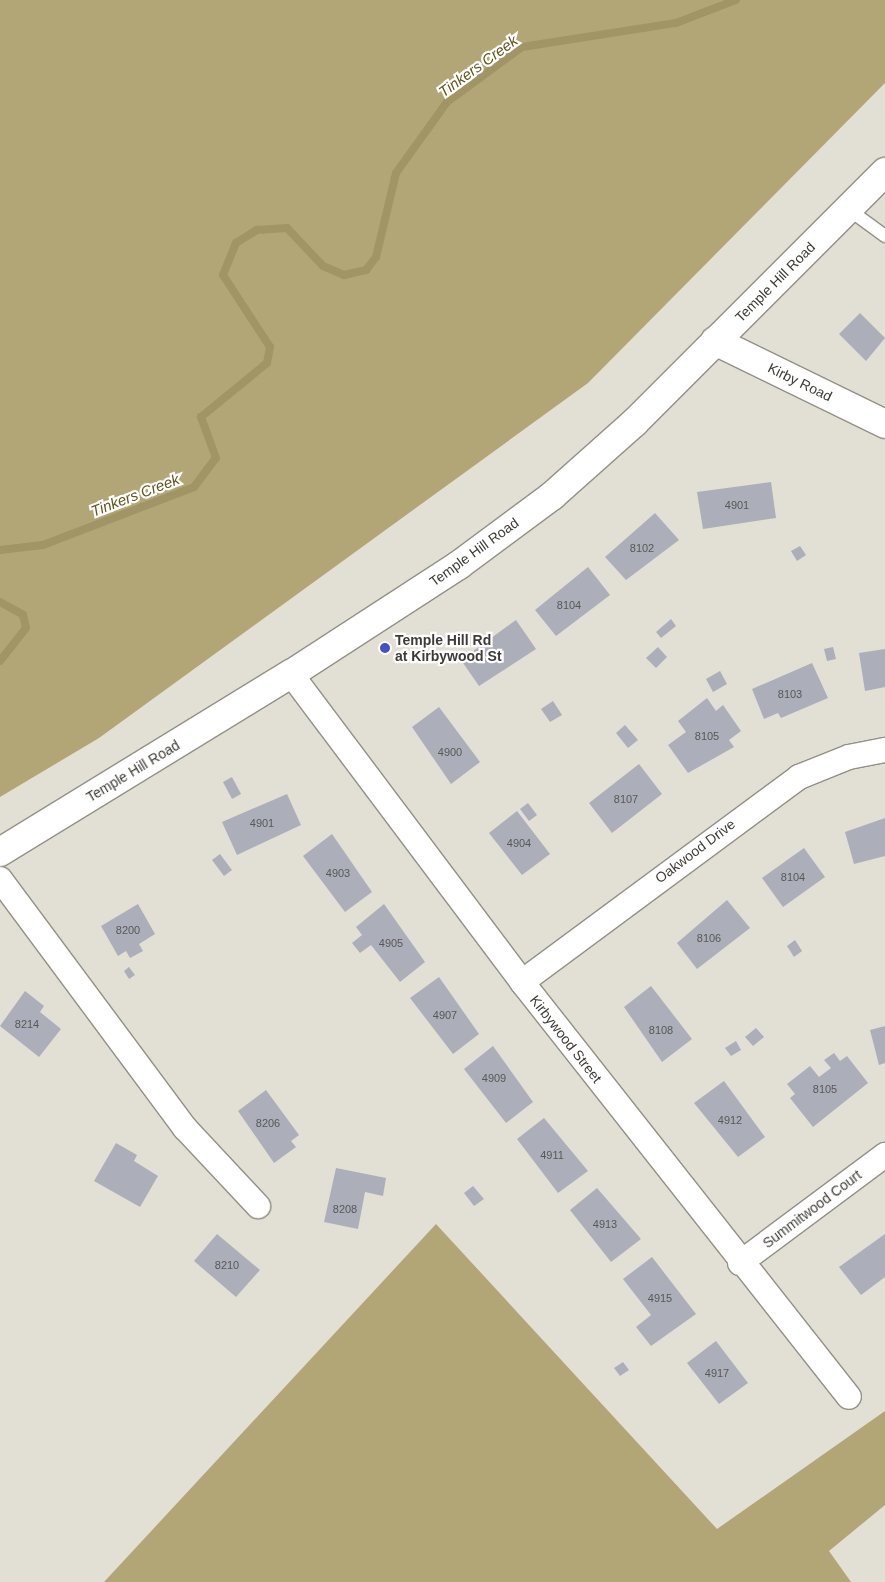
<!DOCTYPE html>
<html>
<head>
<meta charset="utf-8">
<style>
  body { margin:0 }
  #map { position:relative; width:885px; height:1582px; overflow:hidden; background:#e2dfd4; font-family:Helvetica,sans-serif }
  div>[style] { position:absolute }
  .forest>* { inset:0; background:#b2a677 }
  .stream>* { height:8px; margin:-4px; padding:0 4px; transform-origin:4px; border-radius:4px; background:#a19566 }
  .building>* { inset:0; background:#acafb9 }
  .roads { filter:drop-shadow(1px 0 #939186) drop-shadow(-1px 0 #939186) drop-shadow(0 1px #939186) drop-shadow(0 -1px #939186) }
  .lane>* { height:12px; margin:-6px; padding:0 6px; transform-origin:6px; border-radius:6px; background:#fff }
  .street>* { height:24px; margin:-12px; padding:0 12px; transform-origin:12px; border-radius:12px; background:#fff }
  .secondary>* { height:28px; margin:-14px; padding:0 14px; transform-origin:14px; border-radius:14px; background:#fff }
  .dots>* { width:14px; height:14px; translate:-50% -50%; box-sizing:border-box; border:2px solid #fff; border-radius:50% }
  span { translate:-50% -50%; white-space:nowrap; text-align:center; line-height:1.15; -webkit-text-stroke:4.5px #fff; paint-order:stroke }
  .number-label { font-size:11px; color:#595858 }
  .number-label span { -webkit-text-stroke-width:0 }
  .street-label { font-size:14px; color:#3d3b37 }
  .poi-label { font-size:14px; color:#3d3b37; font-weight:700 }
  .left { translate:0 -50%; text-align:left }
  .water-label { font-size:15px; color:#63551e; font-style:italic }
</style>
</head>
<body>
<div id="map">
  <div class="forest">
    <i style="clip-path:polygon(0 0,885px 0,885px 83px,588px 383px,99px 738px,0 797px)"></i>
    <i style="clip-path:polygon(436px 1224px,717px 1529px,885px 1411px,885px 1505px,829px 1551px,851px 1582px,104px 1582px)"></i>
  </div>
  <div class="stream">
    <i style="left:0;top:550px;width:43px;rotate:-6.6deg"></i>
    <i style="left:43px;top:545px;width:162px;rotate:-21deg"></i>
    <i style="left:194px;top:487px;width:36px;rotate:-53deg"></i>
    <i style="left:216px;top:458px;width:44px;rotate:-110.1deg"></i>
    <i style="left:201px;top:417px;width:85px;rotate:-39.3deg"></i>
    <i style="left:267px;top:363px;width:16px;rotate:-79deg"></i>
    <i style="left:270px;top:347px;width:86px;rotate:-123.1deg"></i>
    <i style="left:223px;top:275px;width:35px;rotate:-68deg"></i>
    <i style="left:236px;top:243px;width:25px;rotate:-32deg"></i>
    <i style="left:257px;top:230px;width:30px;rotate:-4deg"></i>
    <i style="left:287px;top:228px;width:52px;rotate:46.5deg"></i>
    <i style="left:323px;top:266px;width:23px;rotate:23deg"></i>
    <i style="left:344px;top:275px;width:23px;rotate:-13deg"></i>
    <i style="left:366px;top:270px;width:16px;rotate:-52deg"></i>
    <i style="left:376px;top:257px;width:86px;rotate:-76.6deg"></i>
    <i style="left:396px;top:173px;width:87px;rotate:-54.3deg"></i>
    <i style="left:447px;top:102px;width:93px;rotate:-36.3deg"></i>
    <i style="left:522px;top:47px;width:156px;rotate:-8.9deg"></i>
    <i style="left:676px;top:23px;width:64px;rotate:-21deg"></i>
    <i style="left:0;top:602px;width:26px;rotate:29deg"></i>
    <i style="left:23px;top:615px;width:13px;rotate:77deg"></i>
    <i style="left:26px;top:628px;width:42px;rotate:128.2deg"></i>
  </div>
  <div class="building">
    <i style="clip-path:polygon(860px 313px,885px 338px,866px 361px,839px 334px)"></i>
    <i style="clip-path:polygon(771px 482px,776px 518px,703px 529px,697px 492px)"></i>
    <i style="clip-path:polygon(655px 513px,679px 540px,626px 580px,605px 557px)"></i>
    <i style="clip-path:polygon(800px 546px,806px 555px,797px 561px,791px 551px)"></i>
    <i style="clip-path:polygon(588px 567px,610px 595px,556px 636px,535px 610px)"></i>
    <i style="clip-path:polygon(671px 619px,676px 626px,661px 638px,656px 632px)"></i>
    <i style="clip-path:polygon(516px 620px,536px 649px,479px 686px,461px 660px)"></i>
    <i style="clip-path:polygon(658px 647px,667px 657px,656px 668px,646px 658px)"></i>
    <i style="clip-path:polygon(833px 647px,836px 659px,827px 661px,824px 649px)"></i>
    <i style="clip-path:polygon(885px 649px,885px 687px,865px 691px,859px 653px)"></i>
    <i style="clip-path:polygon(812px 663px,828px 698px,781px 718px,778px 713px,764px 719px,752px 689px)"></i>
    <i style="clip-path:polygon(720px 671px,727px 684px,713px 692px,706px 679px)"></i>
    <i style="clip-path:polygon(707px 698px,716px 711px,723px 705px,741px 731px,729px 740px,734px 747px,688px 773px,668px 745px,686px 732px,678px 721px)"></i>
    <i style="clip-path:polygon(553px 701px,562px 715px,550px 722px,541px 709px)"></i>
    <i style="clip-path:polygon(439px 707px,480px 762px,451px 784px,412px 727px)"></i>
    <i style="clip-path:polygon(625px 725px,638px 740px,628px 748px,616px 733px)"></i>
    <i style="clip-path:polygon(639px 764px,662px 794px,612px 833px,589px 803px)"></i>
    <i style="clip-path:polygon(232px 777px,241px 794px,232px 799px,223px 782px)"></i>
    <i style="clip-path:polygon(287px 794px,301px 825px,237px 855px,222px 822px)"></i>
    <i style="clip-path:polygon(528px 803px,537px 815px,529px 821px,520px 809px)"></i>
    <i style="clip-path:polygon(517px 811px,550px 854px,522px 875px,489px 833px)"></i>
    <i style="clip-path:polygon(885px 818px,885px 856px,854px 864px,845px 832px)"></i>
    <i style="clip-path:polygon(332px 834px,372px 892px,345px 912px,303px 856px)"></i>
    <i style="clip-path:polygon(804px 848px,825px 877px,783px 907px,762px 878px)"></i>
    <i style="clip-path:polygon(220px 854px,232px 870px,224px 876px,212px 860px)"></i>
    <i style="clip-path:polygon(727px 900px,750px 928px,697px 969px,677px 943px)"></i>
    <i style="clip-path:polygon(138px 904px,155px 934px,139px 944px,143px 951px,130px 958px,126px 951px,118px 956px,101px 926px)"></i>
    <i style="clip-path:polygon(384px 904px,425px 962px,400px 982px,371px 945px,360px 953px,352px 943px,362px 935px,356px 927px)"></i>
    <i style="clip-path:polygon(795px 940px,802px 951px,794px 957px,787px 946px)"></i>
    <i style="clip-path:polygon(129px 967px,135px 975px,129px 979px,124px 971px)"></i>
    <i style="clip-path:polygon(439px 977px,479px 1034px,453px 1054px,410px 998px)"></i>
    <i style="clip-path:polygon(651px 986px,692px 1039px,662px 1062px,624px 1007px)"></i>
    <i style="clip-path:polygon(25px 991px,44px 1006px,40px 1012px,61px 1029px,39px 1057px,0 1026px)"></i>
    <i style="clip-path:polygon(885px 1026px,885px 1063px,879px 1065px,870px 1030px)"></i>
    <i style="clip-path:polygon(756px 1028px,764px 1037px,753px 1046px,745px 1037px)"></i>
    <i style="clip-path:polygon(736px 1041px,741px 1050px,731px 1056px,725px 1048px)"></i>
    <i style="clip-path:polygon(493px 1046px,533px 1102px,506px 1123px,464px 1069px)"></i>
    <i style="clip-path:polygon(834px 1053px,840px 1061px,847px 1056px,868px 1083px,813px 1127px,790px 1098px,795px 1094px,787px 1084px,810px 1066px,819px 1077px,831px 1068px,824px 1060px)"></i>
    <i style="clip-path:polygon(724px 1081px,765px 1137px,738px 1157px,694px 1103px)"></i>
    <i style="clip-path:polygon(266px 1090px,299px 1135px,291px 1141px,296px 1147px,274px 1163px,238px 1111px)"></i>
    <i style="clip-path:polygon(544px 1118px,588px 1171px,558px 1193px,517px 1139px)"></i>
    <i style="clip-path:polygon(116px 1143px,137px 1155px,134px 1161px,158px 1176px,140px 1207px,94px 1181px)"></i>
    <i style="clip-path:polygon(336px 1168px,386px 1178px,383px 1196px,365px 1192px,358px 1229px,324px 1222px)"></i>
    <i style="clip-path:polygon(473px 1186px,484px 1199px,474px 1206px,464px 1193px)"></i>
    <i style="clip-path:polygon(597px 1188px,641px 1239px,611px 1262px,570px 1210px)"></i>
    <i style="clip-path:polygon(217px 1234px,260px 1270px,236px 1297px,194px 1261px)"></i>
    <i style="clip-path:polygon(885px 1234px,885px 1277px,861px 1295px,839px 1267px)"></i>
    <i style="clip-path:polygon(652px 1257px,696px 1314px,651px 1346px,636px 1327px,651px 1315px,623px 1279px)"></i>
    <i style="clip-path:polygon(716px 1341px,748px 1383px,719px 1404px,687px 1363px)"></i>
    <i style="clip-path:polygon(623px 1362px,629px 1370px,620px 1376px,614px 1368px)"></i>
  </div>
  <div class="roads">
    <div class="lane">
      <i style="left:848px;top:209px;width:46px;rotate:36.1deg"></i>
    </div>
    <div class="street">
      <i style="left:291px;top:674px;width:385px;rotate:53.1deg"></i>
      <i style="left:522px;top:982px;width:528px;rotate:51.76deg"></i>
      <i style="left:0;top:879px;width:310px;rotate:53.4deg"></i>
      <i style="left:185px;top:1128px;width:107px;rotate:46.9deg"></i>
      <i style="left:522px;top:982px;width:345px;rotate:-36.5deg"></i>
      <i style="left:799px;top:777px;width:54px;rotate:-21.8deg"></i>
      <i style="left:849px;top:757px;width:37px;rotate:-11deg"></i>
      <i style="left:740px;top:1263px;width:181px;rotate:-36.7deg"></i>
    </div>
    <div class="secondary">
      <i style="left:715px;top:341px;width:189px;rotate:26deg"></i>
      <i style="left:0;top:852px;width:341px;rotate:-31.5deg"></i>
      <i style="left:291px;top:674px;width:200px;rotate:-33deg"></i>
      <i style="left:459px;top:565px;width:116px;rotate:-36.6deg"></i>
      <i style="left:552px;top:496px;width:110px;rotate:-41.7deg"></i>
      <i style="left:634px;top:423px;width:355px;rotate:-45deg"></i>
    </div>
  </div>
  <div class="dots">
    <i style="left:385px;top:648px;background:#4552c7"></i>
  </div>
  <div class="number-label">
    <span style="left:737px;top:505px">4901</span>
    <span style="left:642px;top:548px">8102</span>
    <span style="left:569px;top:605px">8104</span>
    <span style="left:790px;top:694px">8103</span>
    <span style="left:707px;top:736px">8105</span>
    <span style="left:450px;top:752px">4900</span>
    <span style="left:626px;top:799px">8107</span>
    <span style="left:262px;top:823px">4901</span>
    <span style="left:519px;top:843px">4904</span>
    <span style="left:338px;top:873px">4903</span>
    <span style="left:793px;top:877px">8104</span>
    <span style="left:128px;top:930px">8200</span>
    <span style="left:709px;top:938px">8106</span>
    <span style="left:391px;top:943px">4905</span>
    <span style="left:445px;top:1015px">4907</span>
    <span style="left:27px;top:1024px">8214</span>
    <span style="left:661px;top:1030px">8108</span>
    <span style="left:494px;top:1078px">4909</span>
    <span style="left:825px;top:1089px">8105</span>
    <span style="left:730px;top:1120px">4912</span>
    <span style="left:268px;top:1123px">8206</span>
    <span style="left:552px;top:1155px">4911</span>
    <span style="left:345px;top:1209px">8208</span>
    <span style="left:605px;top:1224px">4913</span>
    <span style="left:227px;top:1265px">8210</span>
    <span style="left:660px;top:1298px">4915</span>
    <span style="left:717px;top:1373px">4917</span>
  </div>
  <div class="street-label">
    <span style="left:775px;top:282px;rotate:-45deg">Temple Hill Road</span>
    <span style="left:800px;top:382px;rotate:26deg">Kirby Road</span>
    <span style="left:474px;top:552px;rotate:-36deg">Temple Hill Road</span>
    <span style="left:133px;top:771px;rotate:-31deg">Temple Hill Road</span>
    <span style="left:695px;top:851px;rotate:-37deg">Oakwood Drive</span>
    <span style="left:566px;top:1039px;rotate:52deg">Kirbywood Street</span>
    <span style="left:812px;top:1209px;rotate:-37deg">Summitwood Court</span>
  </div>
  <div class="poi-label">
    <span class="left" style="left:395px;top:648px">Temple Hill Rd<br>at Kirbywood St</span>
  </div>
  <div class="water-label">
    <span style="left:478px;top:66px;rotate:-36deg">Tinkers Creek</span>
    <span style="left:135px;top:495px;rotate:-21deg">Tinkers Creek</span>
  </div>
</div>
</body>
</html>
